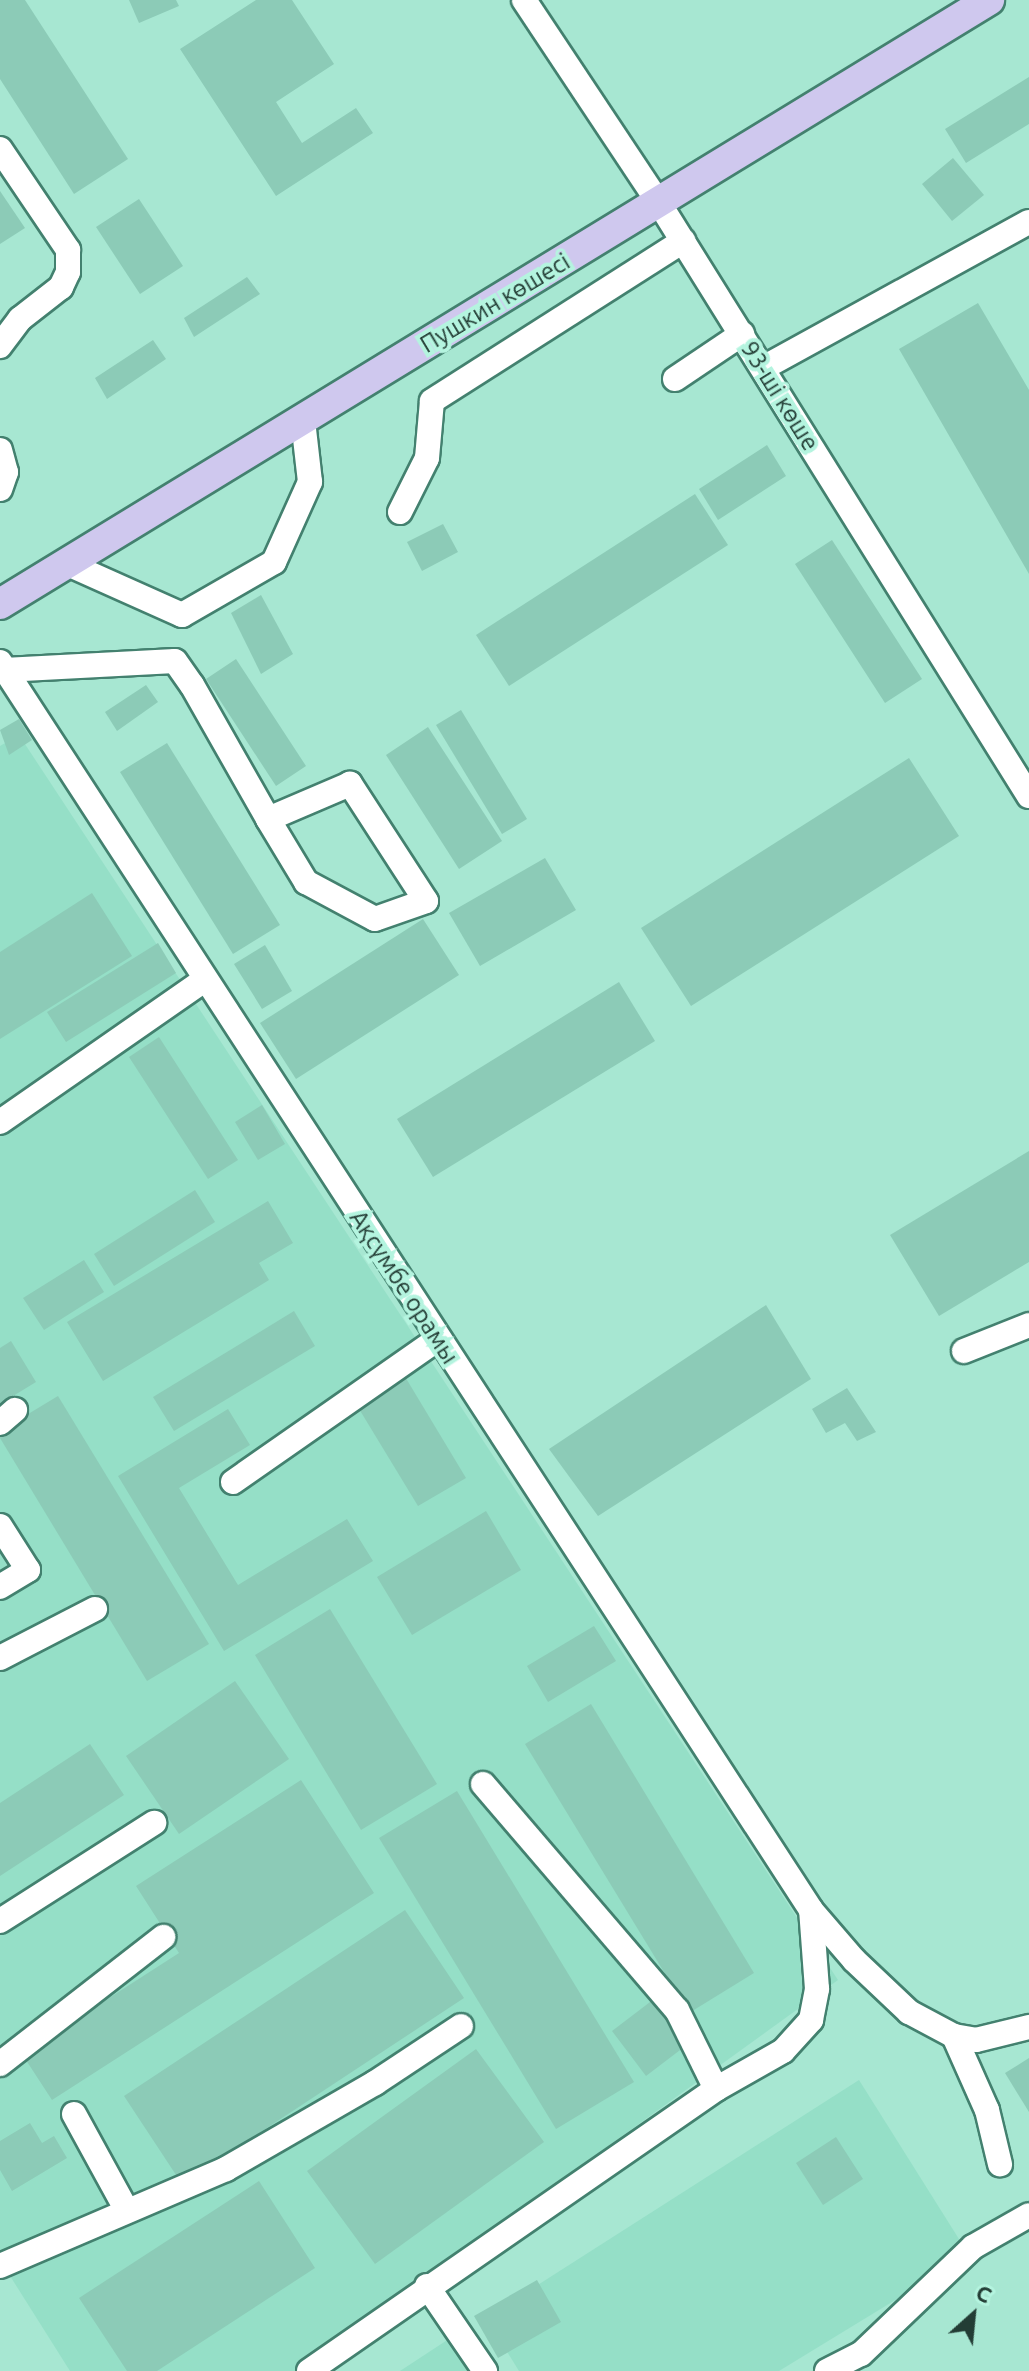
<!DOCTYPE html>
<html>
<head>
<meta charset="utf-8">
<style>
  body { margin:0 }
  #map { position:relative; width:1029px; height:2371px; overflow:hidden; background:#a7e7d2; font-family:Ubuntu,sans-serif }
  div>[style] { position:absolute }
  .built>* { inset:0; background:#95dfc7 }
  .building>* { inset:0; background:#8ccbb7 }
  .roads { filter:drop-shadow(2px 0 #43816f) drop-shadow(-2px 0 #43816f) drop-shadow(0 2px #43816f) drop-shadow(0 -2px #43816f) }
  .minor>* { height:24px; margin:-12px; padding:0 12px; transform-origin:12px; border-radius:12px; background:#fff }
  .major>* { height:30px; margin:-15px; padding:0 15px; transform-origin:15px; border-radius:15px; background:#cfc8ee }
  span { translate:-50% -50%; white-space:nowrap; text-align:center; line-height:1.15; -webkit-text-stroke:8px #b4f4df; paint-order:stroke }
  .street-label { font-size:24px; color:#233d35 }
  .north { position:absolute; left:933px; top:2275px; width:80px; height:80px; -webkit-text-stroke:6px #b4f4df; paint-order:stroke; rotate:27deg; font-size:22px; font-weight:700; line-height:32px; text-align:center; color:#233d35 }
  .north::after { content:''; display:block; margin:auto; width:28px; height:36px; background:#233d35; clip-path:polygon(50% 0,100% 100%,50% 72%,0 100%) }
</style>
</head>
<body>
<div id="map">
  <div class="built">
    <i style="clip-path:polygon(19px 735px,838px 1980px,297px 2371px,70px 2371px,0 2260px,0 746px)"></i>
    <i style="clip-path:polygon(859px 2080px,969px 2255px,779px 2371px,519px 2371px,486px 2318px)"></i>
    <i style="clip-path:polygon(458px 2333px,481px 2371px,400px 2371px)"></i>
  </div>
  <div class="building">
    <i style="clip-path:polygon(0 0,25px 0,128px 159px,74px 194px,0 79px)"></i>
    <i style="clip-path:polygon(129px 0,176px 0,179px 6px,139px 23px)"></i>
    <i style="clip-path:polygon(256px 0,292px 0,334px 64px,276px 102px,302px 143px,356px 108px,373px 133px,276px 196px,180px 49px)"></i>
    <i style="clip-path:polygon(1029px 77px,1029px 124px,966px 163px,945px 129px)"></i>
    <i style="clip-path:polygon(953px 158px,984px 195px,952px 221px,922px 184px)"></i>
    <i style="clip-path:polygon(0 191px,25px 228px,0 244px)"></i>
    <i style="clip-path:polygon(139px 199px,183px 266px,140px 294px,96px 227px)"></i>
    <i style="clip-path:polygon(247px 277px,260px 294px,194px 337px,184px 318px)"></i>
    <i style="clip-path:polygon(978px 303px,1029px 390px,1029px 574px,899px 349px)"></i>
    <i style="clip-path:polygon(153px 340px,166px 359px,107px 399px,95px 378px)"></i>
    <i style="clip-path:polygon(767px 445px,786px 476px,718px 520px,699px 489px)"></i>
    <i style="clip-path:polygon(695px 494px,728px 545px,509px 686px,476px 635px)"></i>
    <i style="clip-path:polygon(443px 524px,458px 552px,422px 571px,407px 542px)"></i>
    <i style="clip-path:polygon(832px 540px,922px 679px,885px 703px,795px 564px)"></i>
    <i style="clip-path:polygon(261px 595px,293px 654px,261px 674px,231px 613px)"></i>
    <i style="clip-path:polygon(236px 659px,306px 766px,276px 786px,206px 679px)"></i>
    <i style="clip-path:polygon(146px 685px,158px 702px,117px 731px,105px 712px)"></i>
    <i style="clip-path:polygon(461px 710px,527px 819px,502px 834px,436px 725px)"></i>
    <i style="clip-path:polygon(19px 719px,32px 740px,9px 755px,0 730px)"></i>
    <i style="clip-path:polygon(428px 727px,502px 841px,459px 869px,386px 755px)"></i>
    <i style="clip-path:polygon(167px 743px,280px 925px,233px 954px,120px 772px)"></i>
    <i style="clip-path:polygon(909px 758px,959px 836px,691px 1006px,641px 928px)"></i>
    <i style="clip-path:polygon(545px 858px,576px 910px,480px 966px,449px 913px)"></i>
    <i style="clip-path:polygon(92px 893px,132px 956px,0 1039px,0 952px)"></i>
    <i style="clip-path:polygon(423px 919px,459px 975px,296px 1079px,260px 1023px)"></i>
    <i style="clip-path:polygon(158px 943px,176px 973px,66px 1042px,47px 1012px)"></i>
    <i style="clip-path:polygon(265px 945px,292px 991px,262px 1009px,234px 964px)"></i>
    <i style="clip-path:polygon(619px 982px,655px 1041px,433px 1177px,397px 1119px)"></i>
    <i style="clip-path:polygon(159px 1037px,238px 1160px,208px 1179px,129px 1057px)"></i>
    <i style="clip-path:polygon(262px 1105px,285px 1144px,258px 1160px,235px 1122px)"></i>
    <i style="clip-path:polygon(1029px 1151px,1029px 1262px,939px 1316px,890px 1235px)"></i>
    <i style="clip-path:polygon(195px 1190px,215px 1222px,114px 1286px,94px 1254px)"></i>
    <i style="clip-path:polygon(268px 1201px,293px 1243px,259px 1263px,269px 1280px,103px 1381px,67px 1322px)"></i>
    <i style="clip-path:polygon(84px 1260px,104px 1292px,44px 1330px,23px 1298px)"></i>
    <i style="clip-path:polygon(766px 1305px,811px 1379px,598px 1516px,549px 1449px)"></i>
    <i style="clip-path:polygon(294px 1311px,315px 1346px,174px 1431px,153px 1397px)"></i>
    <i style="clip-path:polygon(11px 1341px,36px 1382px,0 1404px,0 1348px)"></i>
    <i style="clip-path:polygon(401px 1370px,466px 1478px,418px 1506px,353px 1399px)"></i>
    <i style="clip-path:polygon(847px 1388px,876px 1432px,857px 1441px,845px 1423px,826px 1433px,812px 1409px)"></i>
    <i style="clip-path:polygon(58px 1396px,209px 1644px,147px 1681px,0 1438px,0 1431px)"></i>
    <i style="clip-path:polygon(228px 1409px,250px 1445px,179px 1488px,238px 1585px,347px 1519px,373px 1561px,224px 1651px,118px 1476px)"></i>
    <i style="clip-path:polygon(486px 1511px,521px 1570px,412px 1635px,377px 1577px)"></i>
    <i style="clip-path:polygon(330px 1609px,437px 1784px,361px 1830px,255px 1655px)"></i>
    <i style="clip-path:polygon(594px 1626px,616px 1661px,548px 1702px,527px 1666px)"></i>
    <i style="clip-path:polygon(235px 1681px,289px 1759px,179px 1834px,126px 1756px)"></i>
    <i style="clip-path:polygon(591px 1704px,754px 1973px,689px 2013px,525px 1744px)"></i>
    <i style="clip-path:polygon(90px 1744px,124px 1795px,0 1876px,0 1803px)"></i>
    <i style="clip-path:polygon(301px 1780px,374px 1893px,52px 2100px,22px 2054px,179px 1953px,136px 1886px)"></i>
    <i style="clip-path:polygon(457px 1791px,634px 2082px,556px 2129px,379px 1838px)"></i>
    <i style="clip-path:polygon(405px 1910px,464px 1998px,182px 2184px,124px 2096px)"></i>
    <i style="clip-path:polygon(654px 1999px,688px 2044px,646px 2076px,612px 2031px)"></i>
    <i style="clip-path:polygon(476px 2049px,544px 2142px,375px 2264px,307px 2171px)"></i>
    <i style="clip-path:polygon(1029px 2058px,1029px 2112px,1005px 2073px)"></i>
    <i style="clip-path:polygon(30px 2123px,42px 2143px,54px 2136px,67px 2158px,12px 2191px,0 2170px,0 2141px)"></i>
    <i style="clip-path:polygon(836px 2137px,863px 2179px,823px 2205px,796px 2163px)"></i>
    <i style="clip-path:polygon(259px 2181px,315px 2268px,157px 2371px,127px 2371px,79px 2298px)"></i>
    <i style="clip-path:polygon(537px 2280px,561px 2322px,498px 2358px,474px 2316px)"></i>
  </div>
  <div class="roads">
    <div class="minor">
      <i style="left:524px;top:0;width:244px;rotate:56.4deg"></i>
      <i style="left:659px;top:203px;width:699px;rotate:58.04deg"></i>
      <i style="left:0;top:149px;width:122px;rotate:56deg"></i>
      <i style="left:68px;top:250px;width:22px;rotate:90deg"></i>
      <i style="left:68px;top:272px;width:17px;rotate:115deg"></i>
      <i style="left:61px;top:287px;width:52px;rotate:142deg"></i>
      <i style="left:20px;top:319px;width:34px;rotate:127deg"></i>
      <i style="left:763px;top:368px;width:303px;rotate:-28.8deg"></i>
      <i style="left:675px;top:379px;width:81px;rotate:-33.9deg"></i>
      <i style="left:0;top:450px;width:23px;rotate:75deg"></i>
      <i style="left:6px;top:472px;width:18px;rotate:109deg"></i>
      <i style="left:400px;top:512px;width:60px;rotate:-63.4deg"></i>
      <i style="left:427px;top:458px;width:57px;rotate:-85deg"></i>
      <i style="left:432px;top:401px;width:298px;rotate:-32.5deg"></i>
      <i style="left:68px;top:564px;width:125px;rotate:24.1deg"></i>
      <i style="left:182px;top:615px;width:106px;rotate:-29.9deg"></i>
      <i style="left:274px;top:562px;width:88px;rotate:-65.8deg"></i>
      <i style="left:310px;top:482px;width:61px;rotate:-96.5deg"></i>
      <i style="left:0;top:662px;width:1488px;rotate:56.98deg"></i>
      <i style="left:811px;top:1910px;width:66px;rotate:49.3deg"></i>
      <i style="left:854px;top:1960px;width:76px;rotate:43.4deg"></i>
      <i style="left:909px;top:2012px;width:51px;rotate:28.1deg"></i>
      <i style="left:954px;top:2036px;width:22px;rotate:10deg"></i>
      <i style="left:976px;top:2040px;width:55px;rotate:-13.8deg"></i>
      <i style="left:4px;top:670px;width:171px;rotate:-3deg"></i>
      <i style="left:175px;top:661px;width:29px;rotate:55deg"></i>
      <i style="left:192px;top:685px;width:154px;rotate:60.4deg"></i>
      <i style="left:268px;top:819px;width:74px;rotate:58.9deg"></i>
      <i style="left:306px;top:882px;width:78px;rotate:28.2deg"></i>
      <i style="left:375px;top:919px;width:54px;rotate:-19.4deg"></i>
      <i style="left:426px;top:901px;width:140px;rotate:-123deg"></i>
      <i style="left:350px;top:784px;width:89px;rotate:156.9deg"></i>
      <i style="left:0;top:1122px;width:249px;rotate:-34.8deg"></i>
      <i style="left:964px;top:1351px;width:70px;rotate:-21.8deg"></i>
      <i style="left:0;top:1423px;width:20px;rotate:-41deg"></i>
      <i style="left:233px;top:1482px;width:250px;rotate:-34.9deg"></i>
      <i style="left:0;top:1526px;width:52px;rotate:57.5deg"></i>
      <i style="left:28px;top:1570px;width:33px;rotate:149deg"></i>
      <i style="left:0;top:1658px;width:107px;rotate:-27.3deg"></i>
      <i style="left:483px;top:1784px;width:298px;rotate:49.4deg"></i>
      <i style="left:677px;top:2010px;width:88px;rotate:63.7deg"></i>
      <i style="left:0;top:1921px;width:183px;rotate:-32.5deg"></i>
      <i style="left:954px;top:2036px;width:81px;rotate:66deg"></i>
      <i style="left:987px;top:2110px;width:56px;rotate:76.5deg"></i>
      <i style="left:0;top:2064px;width:207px;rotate:-37.9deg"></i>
      <i style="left:74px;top:2114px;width:108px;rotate:61.3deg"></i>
      <i style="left:0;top:2266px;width:246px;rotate:-23.2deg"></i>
      <i style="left:226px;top:2169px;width:172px;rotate:-30deg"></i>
      <i style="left:375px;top:2083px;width:103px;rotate:-33.5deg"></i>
      <i style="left:427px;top:2286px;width:103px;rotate:55.7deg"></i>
      <i style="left:309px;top:2371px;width:495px;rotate:-34.7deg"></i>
      <i style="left:716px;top:2089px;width:77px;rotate:-29.6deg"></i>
      <i style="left:783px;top:2051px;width:42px;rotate:-47.9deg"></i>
      <i style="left:811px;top:2020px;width:32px;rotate:-79deg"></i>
      <i style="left:817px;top:1989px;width:79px;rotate:-94.3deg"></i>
      <i style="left:827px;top:2371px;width:38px;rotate:-27deg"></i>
      <i style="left:861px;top:2354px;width:155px;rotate:-43.7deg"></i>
      <i style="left:973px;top:2247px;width:64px;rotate:-29.7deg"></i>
    </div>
    <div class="major">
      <i style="left:0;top:604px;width:1159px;rotate:-31.41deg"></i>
    </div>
  </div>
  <div class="street-label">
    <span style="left:495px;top:303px;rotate:-31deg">Пушкин көшесі</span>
    <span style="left:780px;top:396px;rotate:58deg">93-ші көше</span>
    <span style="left:404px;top:1287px;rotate:57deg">Ақсүмбе орамы</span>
  </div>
  <div class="north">С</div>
</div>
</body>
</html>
